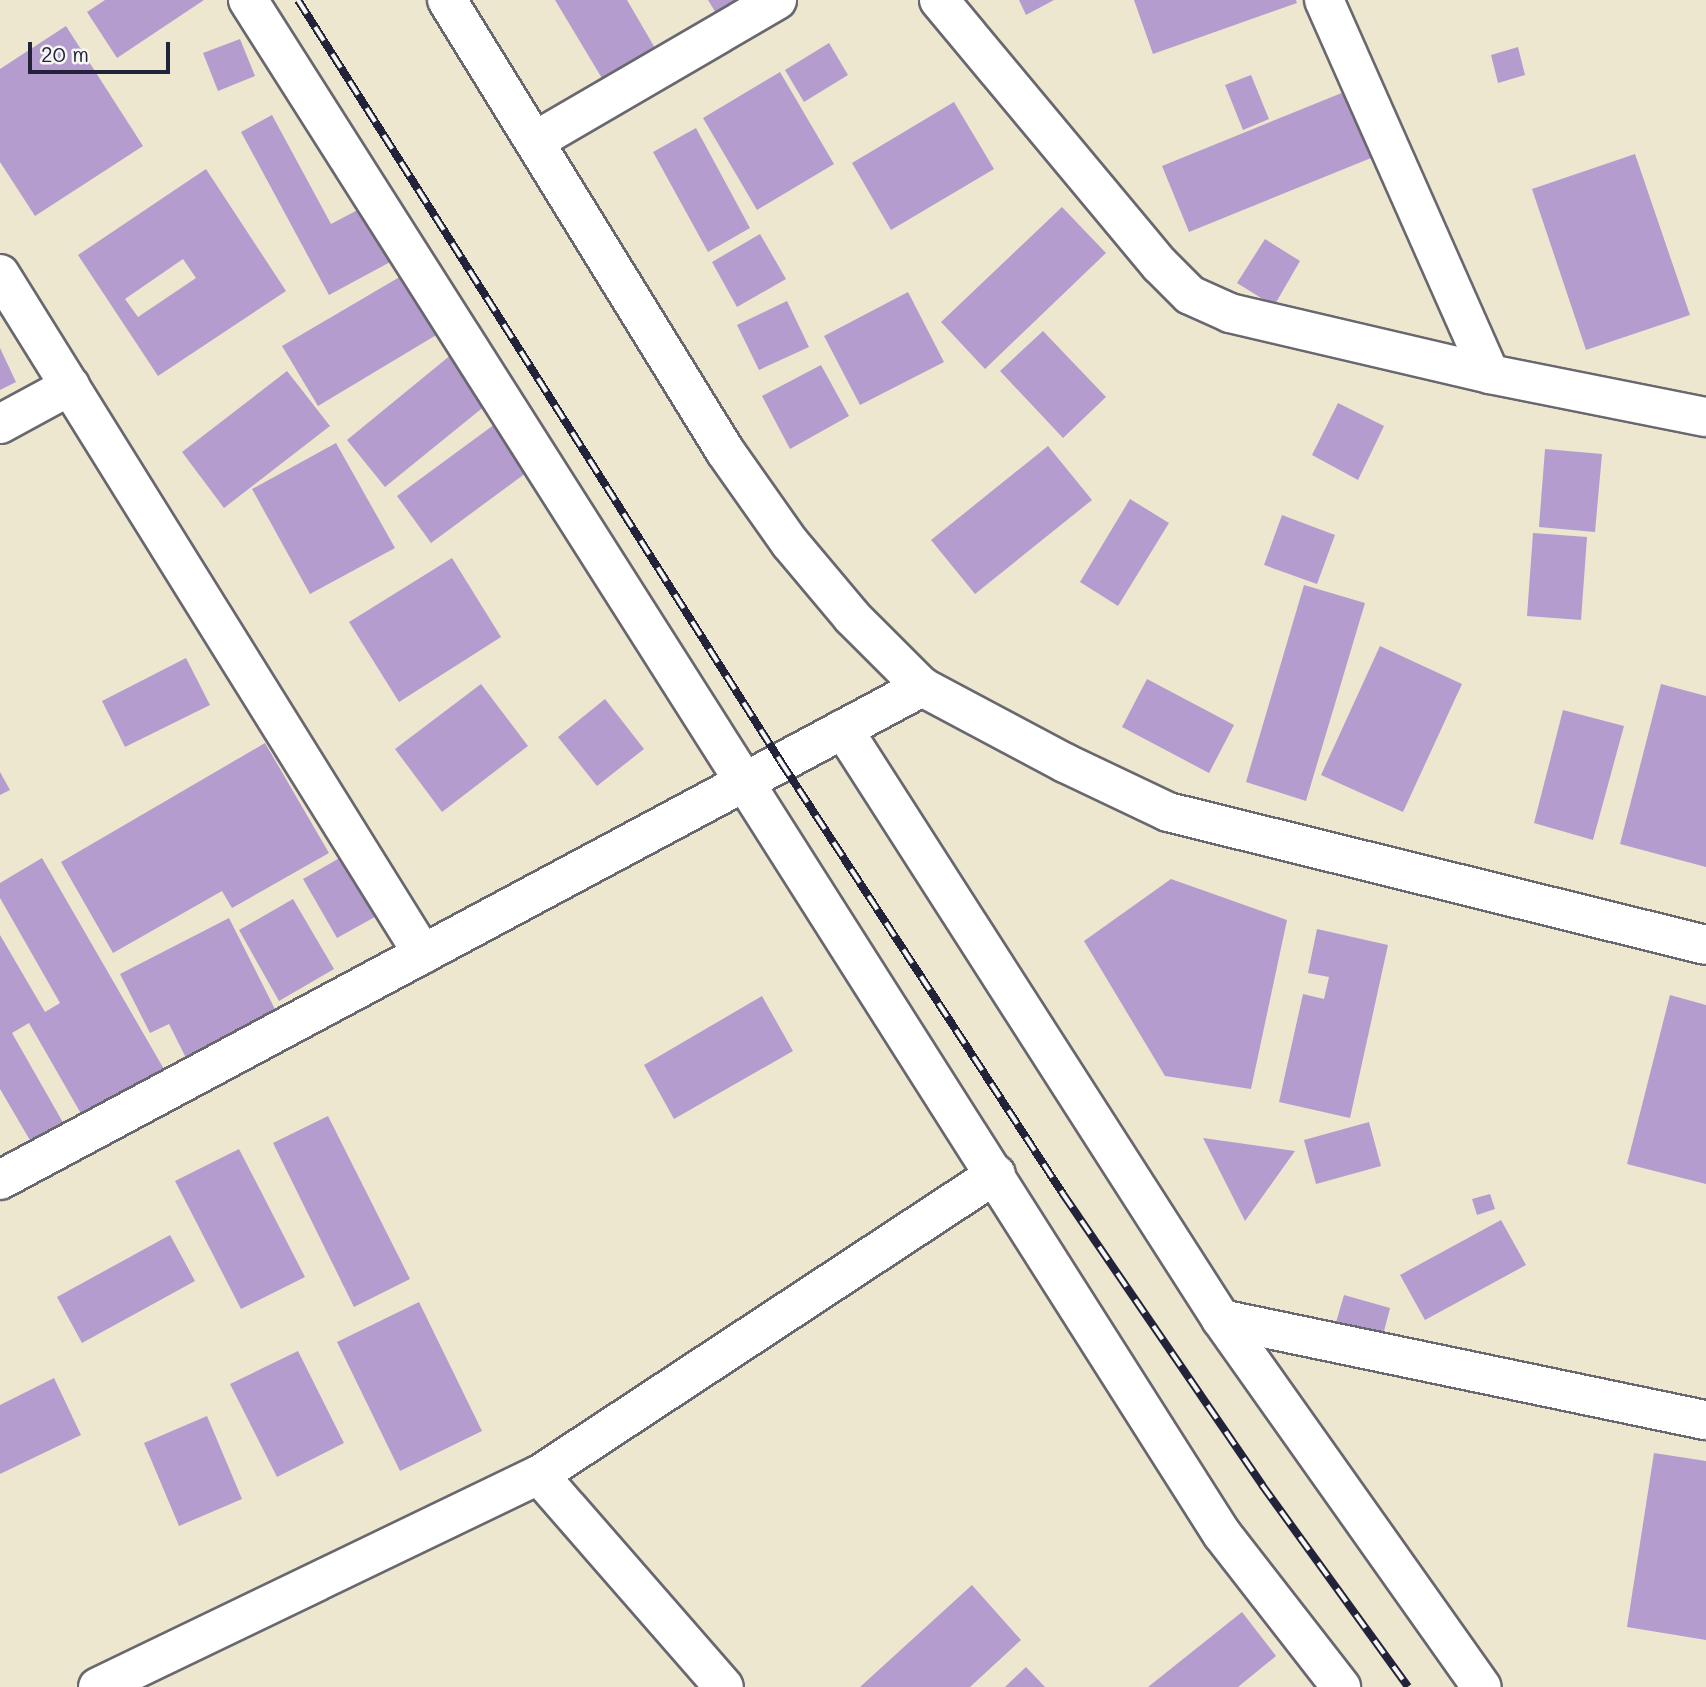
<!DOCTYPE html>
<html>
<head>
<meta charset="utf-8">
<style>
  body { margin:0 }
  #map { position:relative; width:1706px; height:1687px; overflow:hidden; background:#eee7cf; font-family:Mali,sans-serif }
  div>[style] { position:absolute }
  .building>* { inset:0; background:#b59ccf }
  .roads { filter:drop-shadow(2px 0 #69676f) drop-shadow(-2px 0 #69676f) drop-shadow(0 2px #69676f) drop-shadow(0 -2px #69676f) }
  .minor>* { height:38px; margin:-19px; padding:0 19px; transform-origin:19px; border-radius:19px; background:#fff }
  .major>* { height:38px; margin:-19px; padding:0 19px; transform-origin:19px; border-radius:19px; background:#fff }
  .rail>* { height:8px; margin-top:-4px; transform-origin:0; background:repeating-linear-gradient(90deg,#f6f6f2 0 16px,#22223b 0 32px); box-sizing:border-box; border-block:2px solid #22223b }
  span { translate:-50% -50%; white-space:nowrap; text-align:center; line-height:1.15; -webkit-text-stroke:5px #f6f6f2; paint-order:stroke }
  .scale { position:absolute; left:28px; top:42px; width:142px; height:32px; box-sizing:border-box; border:4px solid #22223b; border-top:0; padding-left:9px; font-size:21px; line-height:24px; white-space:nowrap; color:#22223b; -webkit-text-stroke:5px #f6f6f2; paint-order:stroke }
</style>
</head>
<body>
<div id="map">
  <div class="building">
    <i style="clip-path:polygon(105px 0,204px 0,117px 58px,87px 12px)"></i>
    <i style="clip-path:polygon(555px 0,627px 0,655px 48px,603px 80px)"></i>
    <i style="clip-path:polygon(708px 0,762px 0,722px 23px)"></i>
    <i style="clip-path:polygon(1019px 0,1054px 0,1026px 15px)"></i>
    <i style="clip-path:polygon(1134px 0,1296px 0,1297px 3px,1153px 54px)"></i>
    <i style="clip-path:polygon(66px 26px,143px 146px,35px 216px,0 162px,0 69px)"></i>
    <i style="clip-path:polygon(240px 39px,255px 76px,218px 91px,203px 53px)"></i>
    <i style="clip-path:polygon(829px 43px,848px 75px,804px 102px,785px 70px)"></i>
    <i style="clip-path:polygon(1518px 47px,1525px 75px,1498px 83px,1491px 55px)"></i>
    <i style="clip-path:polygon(780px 72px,834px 164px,757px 210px,703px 118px)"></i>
    <i style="clip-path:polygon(1251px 75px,1269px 119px,1243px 130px,1225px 85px)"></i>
    <i style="clip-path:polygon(1349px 90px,1376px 156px,1189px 232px,1162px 166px)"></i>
    <i style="clip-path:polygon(954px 102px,994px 169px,891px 230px,852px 163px)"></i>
    <i style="clip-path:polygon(272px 115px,331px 224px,365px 206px,394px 260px,329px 295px,241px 132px)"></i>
    <i style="clip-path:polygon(696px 128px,750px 228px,708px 252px,653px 152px)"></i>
    <i style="clip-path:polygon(1635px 154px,1690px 315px,1586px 350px,1532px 189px)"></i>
    <i style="clip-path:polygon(evenodd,206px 169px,286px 291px,158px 376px,78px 255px,206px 169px,183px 259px,196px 278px,138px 317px,125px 299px,183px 259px)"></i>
    <i style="clip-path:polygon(1062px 207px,1106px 253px,985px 369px,941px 322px)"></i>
    <i style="clip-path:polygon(760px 234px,786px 279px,737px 307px,712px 262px)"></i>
    <i style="clip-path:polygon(1265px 239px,1300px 261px,1274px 306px,1237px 283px)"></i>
    <i style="clip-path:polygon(403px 275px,438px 334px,318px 406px,282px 346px)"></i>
    <i style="clip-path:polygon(908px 292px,944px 362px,860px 405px,824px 336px)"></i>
    <i style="clip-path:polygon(787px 301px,809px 347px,759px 370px,737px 325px)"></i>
    <i style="clip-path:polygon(1043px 331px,1106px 397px,1063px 438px,1000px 371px)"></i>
    <i style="clip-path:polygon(0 348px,16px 382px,0 390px)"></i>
    <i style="clip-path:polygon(452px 354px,491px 401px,385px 487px,347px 440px)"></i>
    <i style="clip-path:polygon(821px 365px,849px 416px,790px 449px,762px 396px)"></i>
    <i style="clip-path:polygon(287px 371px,330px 426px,224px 508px,182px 452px)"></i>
    <i style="clip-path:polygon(1338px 403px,1384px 426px,1358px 480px,1312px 455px)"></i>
    <i style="clip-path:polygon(495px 424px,530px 470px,431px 543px,397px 496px)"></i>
    <i style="clip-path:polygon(336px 443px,395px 548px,310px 594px,252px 489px)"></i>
    <i style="clip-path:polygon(1048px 446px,1092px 500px,975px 594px,931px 540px)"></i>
    <i style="clip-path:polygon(1545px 449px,1602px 454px,1595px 532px,1539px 527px)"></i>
    <i style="clip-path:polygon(1130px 499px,1169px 523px,1118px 606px,1080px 582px)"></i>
    <i style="clip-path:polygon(1282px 515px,1335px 535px,1317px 584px,1264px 565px)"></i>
    <i style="clip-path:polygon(1533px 533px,1587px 537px,1581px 620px,1527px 616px)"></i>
    <i style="clip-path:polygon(452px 558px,501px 637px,399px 702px,349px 622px)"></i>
    <i style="clip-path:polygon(1304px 585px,1365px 603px,1306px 801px,1246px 782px)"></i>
    <i style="clip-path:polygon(1380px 646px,1462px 684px,1403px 812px,1321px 775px)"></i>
    <i style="clip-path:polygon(186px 658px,210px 705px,125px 747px,102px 701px)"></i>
    <i style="clip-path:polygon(1147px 679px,1234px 725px,1209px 773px,1122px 727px)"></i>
    <i style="clip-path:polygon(481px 684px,528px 746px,442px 812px,395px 749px)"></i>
    <i style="clip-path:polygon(1661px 684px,1706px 696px,1706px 867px,1620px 844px)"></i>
    <i style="clip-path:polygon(605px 699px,644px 749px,597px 786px,558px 737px)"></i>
    <i style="clip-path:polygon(1563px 710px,1624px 726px,1593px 840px,1534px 823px)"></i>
    <i style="clip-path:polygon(265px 743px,329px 853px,232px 908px,222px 891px,113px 953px,61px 862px)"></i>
    <i style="clip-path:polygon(0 772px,10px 790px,0 795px)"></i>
    <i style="clip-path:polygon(357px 848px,391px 908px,337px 938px,303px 879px)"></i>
    <i style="clip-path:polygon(42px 858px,172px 1083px,91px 1131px,29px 1023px,12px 1033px,73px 1140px,41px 1159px,0 1089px,0 935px,45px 1012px,60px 1003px,0 898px,0 883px)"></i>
    <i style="clip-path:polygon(1171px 879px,1287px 920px,1251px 1089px,1165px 1076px,1084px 941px)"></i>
    <i style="clip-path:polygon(293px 899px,334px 969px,279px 1001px,239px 930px)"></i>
    <i style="clip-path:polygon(229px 918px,283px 1025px,193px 1072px,169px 1024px,150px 1033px,120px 974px)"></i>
    <i style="clip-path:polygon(1317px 929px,1388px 945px,1350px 1118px,1279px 1102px,1303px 994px,1324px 999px,1329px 977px,1308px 973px)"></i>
    <i style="clip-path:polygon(1670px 995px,1706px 1005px,1706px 1184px,1627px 1164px)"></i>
    <i style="clip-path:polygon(762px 996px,793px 1051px,674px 1119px,644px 1065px)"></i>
    <i style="clip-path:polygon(328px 1116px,410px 1279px,354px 1307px,273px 1143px)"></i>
    <i style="clip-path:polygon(1369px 1122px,1381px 1166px,1316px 1184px,1304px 1140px)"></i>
    <i style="clip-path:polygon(1203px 1138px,1295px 1151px,1245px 1221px)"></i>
    <i style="clip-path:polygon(239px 1149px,305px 1277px,241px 1309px,175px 1181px)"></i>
    <i style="clip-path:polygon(1490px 1194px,1495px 1209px,1477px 1215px,1472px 1199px)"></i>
    <i style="clip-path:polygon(1501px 1220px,1526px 1265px,1425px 1320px,1400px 1275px)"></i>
    <i style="clip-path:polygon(170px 1235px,195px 1281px,82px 1343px,57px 1297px)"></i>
    <i style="clip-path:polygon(1344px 1295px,1390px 1308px,1382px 1339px,1335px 1326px)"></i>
    <i style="clip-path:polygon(419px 1302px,482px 1431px,400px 1471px,337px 1342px)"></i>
    <i style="clip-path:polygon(298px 1351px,344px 1443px,277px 1477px,230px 1384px)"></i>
    <i style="clip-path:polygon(54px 1378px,81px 1435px,0 1474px,0 1405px)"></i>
    <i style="clip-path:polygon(207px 1416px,242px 1499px,179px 1526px,144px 1443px)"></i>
    <i style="clip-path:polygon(1654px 1453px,1706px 1461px,1706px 1640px,1627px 1627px)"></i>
    <i style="clip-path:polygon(972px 1585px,1021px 1640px,970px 1687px,860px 1687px)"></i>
    <i style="clip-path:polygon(1242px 1612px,1276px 1656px,1238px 1687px,1148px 1687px)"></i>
    <i style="clip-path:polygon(1026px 1667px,1045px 1687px,1005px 1687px)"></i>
  </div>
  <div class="roads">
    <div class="minor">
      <i style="left:248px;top:0;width:1817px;rotate:57.59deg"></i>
      <i style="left:1222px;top:1534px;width:194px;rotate:52.1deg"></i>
      <i style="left:939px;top:0;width:345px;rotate:50.2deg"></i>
      <i style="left:1160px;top:265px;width:42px;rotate:45deg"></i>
      <i style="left:1190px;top:295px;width:44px;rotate:24.2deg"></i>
      <i style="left:1230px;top:313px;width:267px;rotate:13.2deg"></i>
      <i style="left:1490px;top:374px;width:220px;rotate:11.3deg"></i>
      <i style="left:1324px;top:0;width:409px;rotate:66.1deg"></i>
      <i style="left:535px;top:141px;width:280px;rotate:-30.2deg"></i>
      <i style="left:0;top:274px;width:801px;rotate:58.12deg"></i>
      <i style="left:0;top:424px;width:80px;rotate:-28.5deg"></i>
      <i style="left:843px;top:729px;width:701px;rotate:57.35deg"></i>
      <i style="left:1221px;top:1319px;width:451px;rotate:54.7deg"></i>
      <i style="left:0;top:1180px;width:1046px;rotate:-28.13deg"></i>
      <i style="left:1221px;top:1319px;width:495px;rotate:11.8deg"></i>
      <i style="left:539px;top:1475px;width:281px;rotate:48.9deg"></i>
      <i style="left:98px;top:1687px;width:489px;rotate:-25.7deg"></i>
      <i style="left:539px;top:1475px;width:547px;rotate:-33.37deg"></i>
    </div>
    <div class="major">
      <i style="left:447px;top:0;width:530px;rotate:58.35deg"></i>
      <i style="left:725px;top:451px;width:113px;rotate:54.8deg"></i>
      <i style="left:790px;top:543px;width:97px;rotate:50deg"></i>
      <i style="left:852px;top:617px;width:99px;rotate:45deg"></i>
      <i style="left:922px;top:687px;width:162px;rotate:28deg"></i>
      <i style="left:1065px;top:763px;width:114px;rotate:25.4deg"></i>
      <i style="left:1168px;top:812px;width:554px;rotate:13.89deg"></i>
    </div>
  </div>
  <div class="rail">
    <i style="left:298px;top:0;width:902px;rotate:57.63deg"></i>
    <i style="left:781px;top:762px;width:516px;rotate:56.86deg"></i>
    <i style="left:1063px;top:1194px;width:353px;rotate:55.6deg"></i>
    <i style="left:1262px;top:1485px;width:249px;rotate:54.1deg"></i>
  </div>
  <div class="scale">20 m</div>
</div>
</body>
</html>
